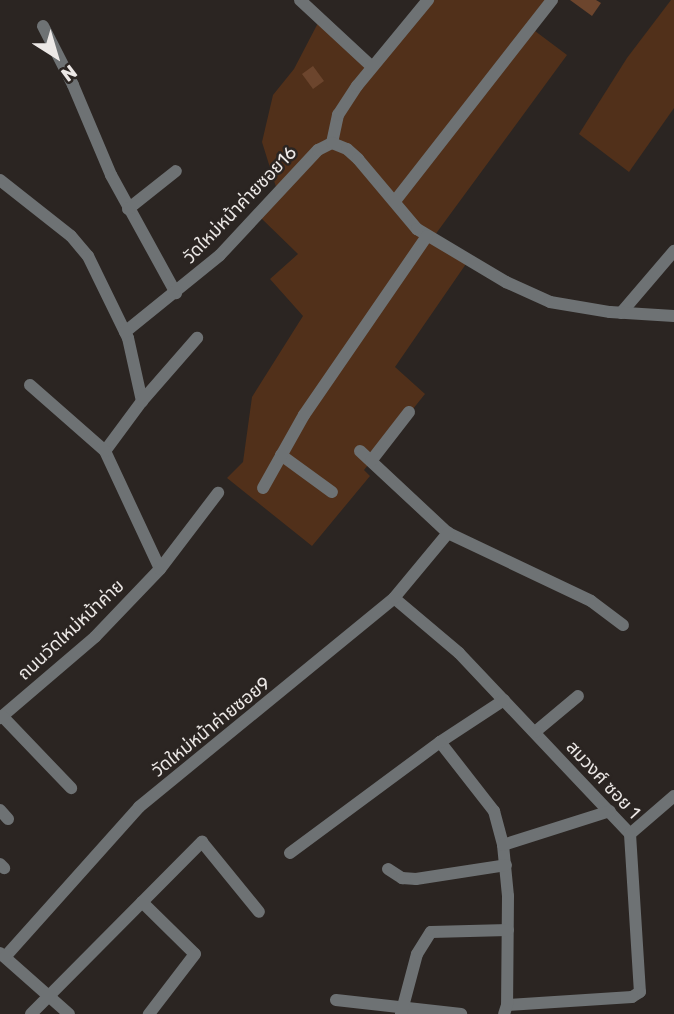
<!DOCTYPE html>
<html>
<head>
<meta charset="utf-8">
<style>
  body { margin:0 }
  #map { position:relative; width:674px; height:1014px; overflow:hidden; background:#2b2522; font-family:Rubik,"Noto Sans Thai",sans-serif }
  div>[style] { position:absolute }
  .green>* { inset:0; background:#51301a }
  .building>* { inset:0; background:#6c452d }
  .minor>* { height:12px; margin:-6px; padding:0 6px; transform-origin:6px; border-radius:6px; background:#6e7274 }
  span { translate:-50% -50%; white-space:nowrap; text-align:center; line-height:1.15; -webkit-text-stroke:5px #2b2522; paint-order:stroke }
  .street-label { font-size:18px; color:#ece8e6 }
  .north { position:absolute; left:21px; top:21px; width:70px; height:70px; -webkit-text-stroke:5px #2b2522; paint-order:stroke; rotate:143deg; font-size:19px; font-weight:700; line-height:28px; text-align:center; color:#ece8e6 }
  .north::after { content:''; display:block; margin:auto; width:24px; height:32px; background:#ece8e6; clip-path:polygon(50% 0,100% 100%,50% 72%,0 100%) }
</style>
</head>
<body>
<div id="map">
  <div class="green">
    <i style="clip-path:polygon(428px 0,552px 0,531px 28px,567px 55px,432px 239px,468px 261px,395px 367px,425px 394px,364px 470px,370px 476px,312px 546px,227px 478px,243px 462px,252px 397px,303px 316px,270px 279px,298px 254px,261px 218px,276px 187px,262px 142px,273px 95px,294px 69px,318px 23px,372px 66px)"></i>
    <i style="clip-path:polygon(671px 0,674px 0,674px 108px,629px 172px,579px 134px,627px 58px)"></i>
  </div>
  <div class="building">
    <i style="clip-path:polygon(570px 0,596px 0,601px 3px,592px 16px)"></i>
    <i style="clip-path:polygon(313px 66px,324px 81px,313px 89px,302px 74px)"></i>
  </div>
  <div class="minor">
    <i style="left:300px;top:0;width:98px;rotate:42.9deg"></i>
    <i style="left:43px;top:26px;width:66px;rotate:63deg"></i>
    <i style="left:73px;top:85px;width:98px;rotate:67.1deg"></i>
    <i style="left:111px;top:175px;width:135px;rotate:61.2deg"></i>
    <i style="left:332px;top:143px;width:29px;rotate:-78deg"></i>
    <i style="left:338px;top:115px;width:35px;rotate:-57deg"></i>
    <i style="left:357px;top:86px;width:112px;rotate:-50.5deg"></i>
    <i style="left:0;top:180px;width:90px;rotate:38.3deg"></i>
    <i style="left:71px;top:236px;width:26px;rotate:50deg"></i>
    <i style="left:88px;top:256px;width:91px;rotate:64deg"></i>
    <i style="left:128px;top:338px;width:65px;rotate:77.5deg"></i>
    <i style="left:142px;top:401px;width:62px;rotate:126.5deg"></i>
    <i style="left:105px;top:451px;width:130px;rotate:65deg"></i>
    <i style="left:160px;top:569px;width:94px;rotate:133.7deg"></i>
    <i style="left:95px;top:637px;width:125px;rotate:139.5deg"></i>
    <i style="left:395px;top:201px;width:255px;rotate:-52deg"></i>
    <i style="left:128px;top:209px;width:61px;rotate:-38.4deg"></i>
    <i style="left:621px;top:313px;width:82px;rotate:-49.5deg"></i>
    <i style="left:125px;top:332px;width:122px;rotate:-39deg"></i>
    <i style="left:220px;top:255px;width:144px;rotate:-47deg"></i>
    <i style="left:318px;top:150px;width:16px;rotate:-27deg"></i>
    <i style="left:332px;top:143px;width:16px;rotate:22deg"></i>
    <i style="left:347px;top:149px;width:15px;rotate:42deg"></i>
    <i style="left:358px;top:159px;width:92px;rotate:49.9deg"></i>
    <i style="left:417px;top:229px;width:104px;rotate:30.8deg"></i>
    <i style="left:506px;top:282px;width:48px;rotate:24.4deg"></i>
    <i style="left:550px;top:302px;width:61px;rotate:9.5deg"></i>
    <i style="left:610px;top:312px;width:64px;rotate:3.6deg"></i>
    <i style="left:30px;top:385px;width:100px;rotate:41.3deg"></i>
    <i style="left:142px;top:401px;width:84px;rotate:-48.9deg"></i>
    <i style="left:360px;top:451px;width:120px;rotate:43deg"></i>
    <i style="left:448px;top:533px;width:158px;rotate:25.4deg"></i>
    <i style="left:591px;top:601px;width:40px;rotate:37deg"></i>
    <i style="left:281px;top:455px;width:63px;rotate:36deg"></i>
    <i style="left:371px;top:461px;width:62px;rotate:-52.2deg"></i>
    <i style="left:263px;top:488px;width:84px;rotate:-60.7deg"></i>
    <i style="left:304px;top:415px;width:217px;rotate:-55.5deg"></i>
    <i style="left:160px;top:569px;width:96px;rotate:-52.7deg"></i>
    <i style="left:394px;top:598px;width:85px;rotate:40.2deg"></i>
    <i style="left:459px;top:653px;width:249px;rotate:46.6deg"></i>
    <i style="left:630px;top:834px;width:158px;rotate:86.4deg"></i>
    <i style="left:640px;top:992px;width:9px;rotate:148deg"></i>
    <i style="left:632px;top:997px;width:125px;rotate:176.3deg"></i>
    <i style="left:507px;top:1005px;width:9px;rotate:108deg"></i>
    <i style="left:504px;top:700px;width:77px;rotate:146.7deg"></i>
    <i style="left:440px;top:742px;width:88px;rotate:52deg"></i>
    <i style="left:494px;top:811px;width:35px;rotate:75deg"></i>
    <i style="left:503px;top:845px;width:51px;rotate:84.4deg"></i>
    <i style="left:508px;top:896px;width:109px;rotate:90.5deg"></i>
    <i style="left:2px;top:716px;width:100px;rotate:46.2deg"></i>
    <i style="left:535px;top:732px;width:56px;rotate:-39.9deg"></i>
    <i style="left:0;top:810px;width:12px;rotate:48deg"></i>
    <i style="left:630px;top:834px;width:58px;rotate:-40.8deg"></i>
    <i style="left:503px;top:845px;width:112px;rotate:-17.6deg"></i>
    <i style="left:290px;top:853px;width:187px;rotate:-36.5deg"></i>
    <i style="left:0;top:864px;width:6px;rotate:45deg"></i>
    <i style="left:388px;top:869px;width:17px;rotate:33deg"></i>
    <i style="left:402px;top:878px;width:14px;rotate:4deg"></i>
    <i style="left:416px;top:879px;width:91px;rotate:-8.8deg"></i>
    <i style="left:142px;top:902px;width:74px;rotate:44.5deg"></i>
    <i style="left:195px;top:954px;width:76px;rotate:127.5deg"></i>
    <i style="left:0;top:953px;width:92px;rotate:41.5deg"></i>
    <i style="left:5px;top:957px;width:201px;rotate:-48.2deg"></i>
    <i style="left:139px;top:807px;width:330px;rotate:-39.3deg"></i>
    <i style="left:394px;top:598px;width:85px;rotate:-50.3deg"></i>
    <i style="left:336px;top:1000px;width:126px;rotate:6.4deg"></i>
    <i style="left:31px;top:1014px;width:243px;rotate:-45.2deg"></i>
    <i style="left:202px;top:842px;width:90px;rotate:50.8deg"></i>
    <i style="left:401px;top:1014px;width:62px;rotate:-75.1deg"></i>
    <i style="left:417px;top:954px;width:26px;rotate:-58deg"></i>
    <i style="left:431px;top:932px;width:77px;rotate:-1.5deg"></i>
  </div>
  <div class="street-label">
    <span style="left:240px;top:205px;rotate:-46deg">วัดใหม่หน้าค่ายซอย16</span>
    <span style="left:71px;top:630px;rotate:-43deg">ถนนวัดใหม่หน้าค่าย</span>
    <span style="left:211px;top:727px;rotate:-39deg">วัดใหม่หน้าค่ายซอย9</span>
    <span style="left:603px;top:780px;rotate:47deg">สมวงศ์ ซอย 1</span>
  </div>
  <div class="north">N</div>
</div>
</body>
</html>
